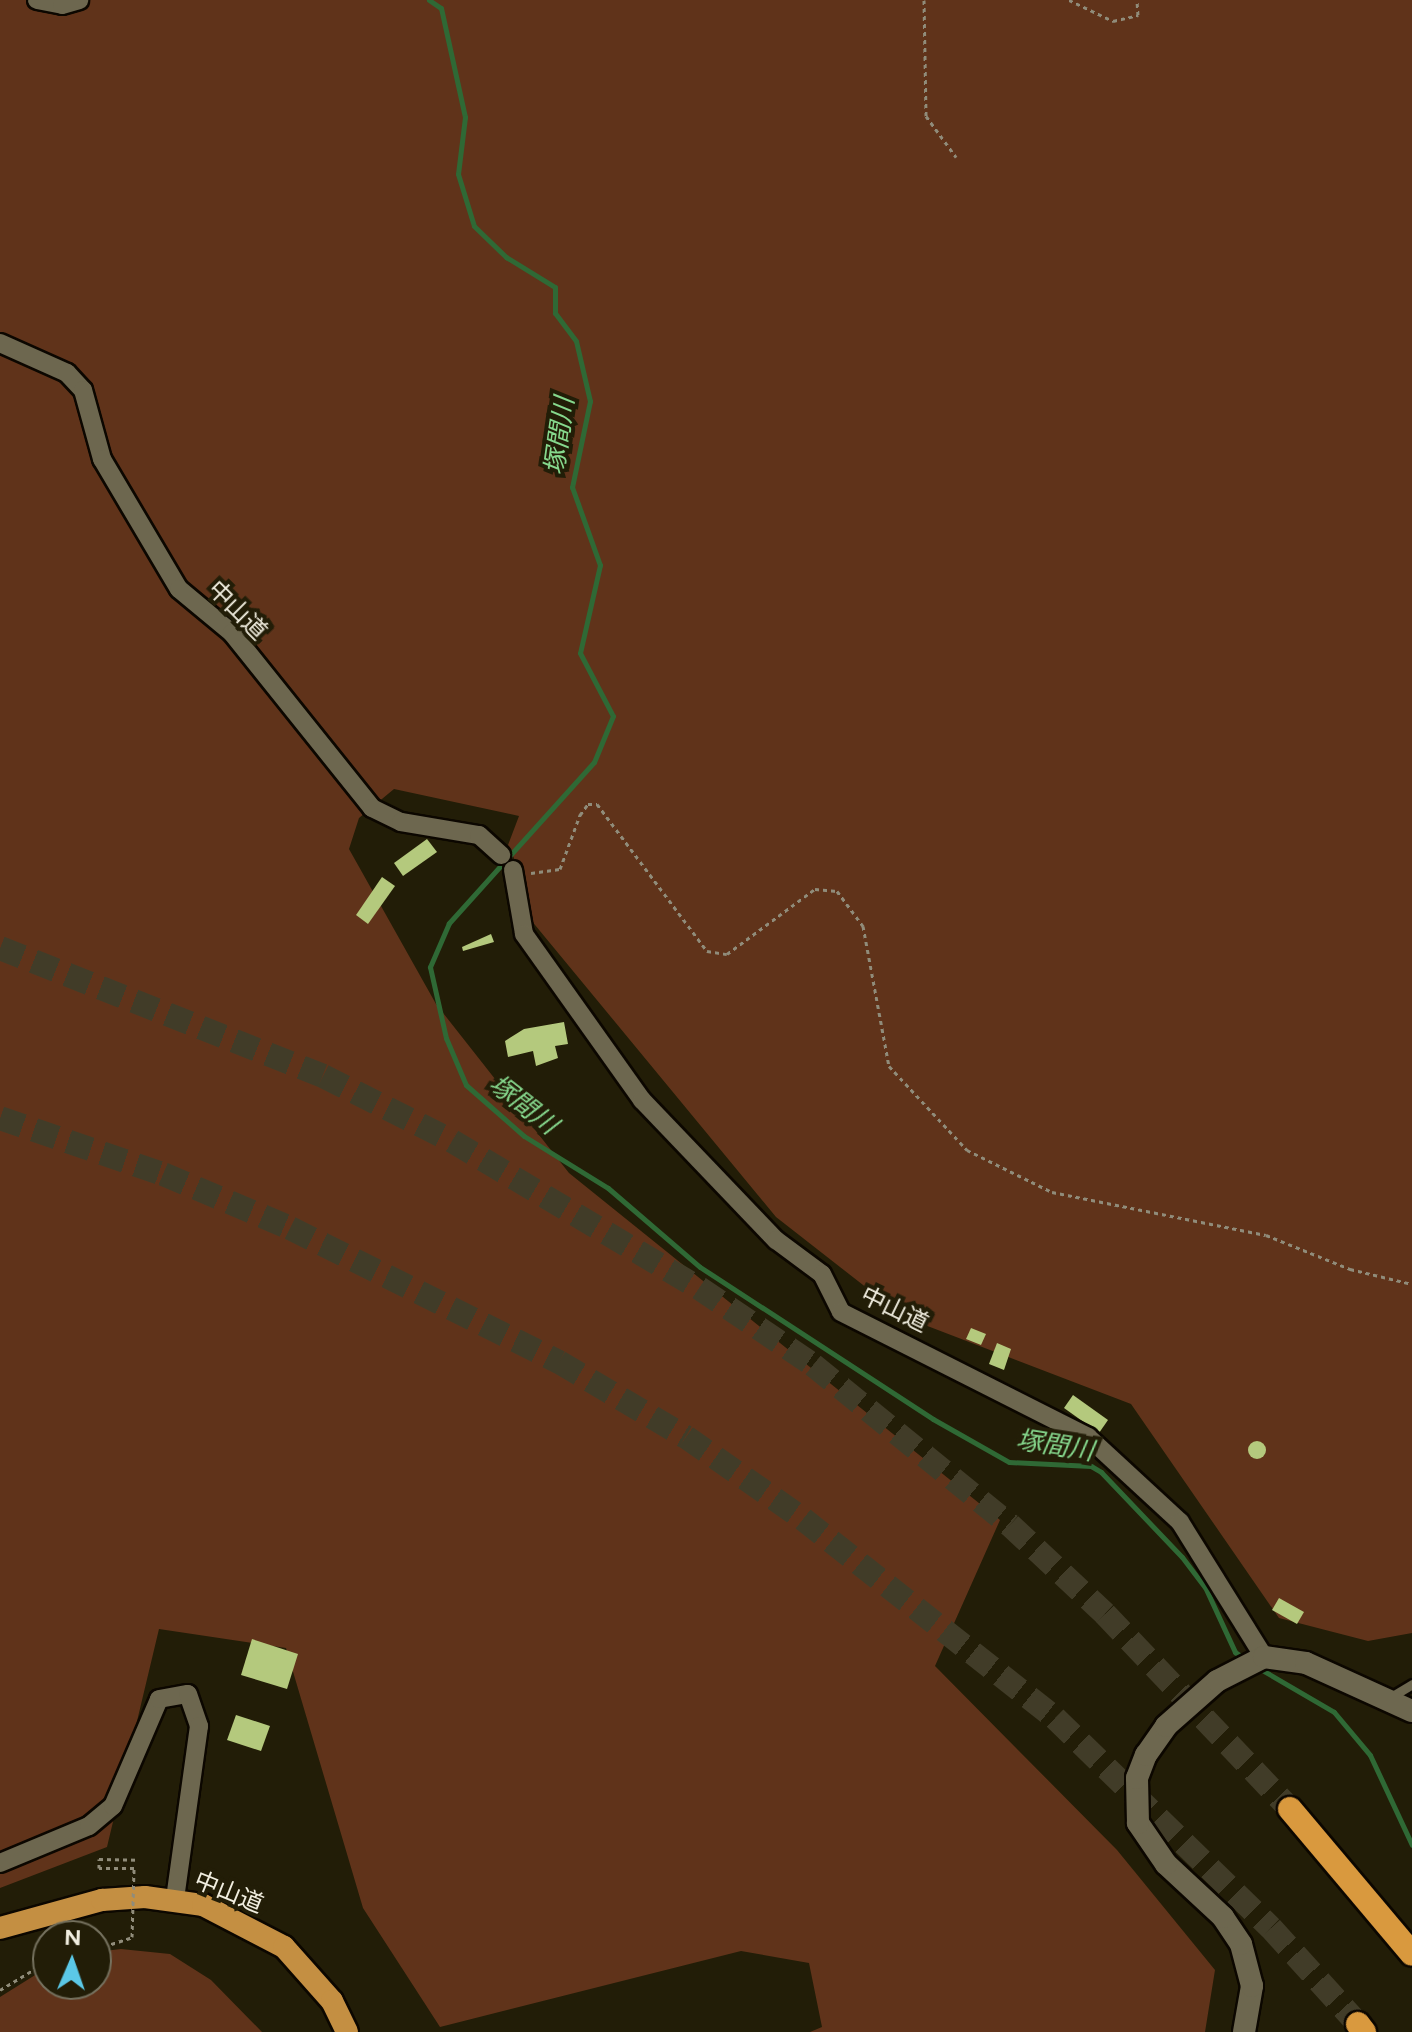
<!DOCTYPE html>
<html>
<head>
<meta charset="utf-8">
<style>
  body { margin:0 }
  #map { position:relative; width:1412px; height:2032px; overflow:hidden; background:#221d07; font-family:Figtree,"Noto Sans JP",sans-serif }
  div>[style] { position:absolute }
  .green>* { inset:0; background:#60331a }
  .stream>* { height:5px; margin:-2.5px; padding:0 2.5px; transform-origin:2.5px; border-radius:2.5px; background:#2f6935 }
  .building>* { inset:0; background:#b4c97d }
  .round { border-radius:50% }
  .motorway-tunnel>* { height:24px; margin-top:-12px; transform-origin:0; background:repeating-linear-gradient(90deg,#413c28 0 24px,transparent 0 36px) }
  .path>* { height:3px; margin-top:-1.5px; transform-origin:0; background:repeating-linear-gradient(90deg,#908c7a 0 4px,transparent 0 8px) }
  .roads { filter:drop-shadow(2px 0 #0c0700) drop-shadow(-2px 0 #0c0700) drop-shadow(0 2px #0c0700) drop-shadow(0 -2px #0c0700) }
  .service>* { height:9px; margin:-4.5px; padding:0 4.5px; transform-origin:4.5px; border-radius:4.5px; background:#6d674f }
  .minor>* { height:18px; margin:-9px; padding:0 9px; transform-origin:9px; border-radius:9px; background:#6d674f }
  .tertiary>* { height:22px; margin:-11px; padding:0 11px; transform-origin:11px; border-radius:11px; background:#6d674f }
  .trunk>* { height:22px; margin:-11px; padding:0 11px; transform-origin:11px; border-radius:11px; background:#c48f42 }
  .motorway>* { height:24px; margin:-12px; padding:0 12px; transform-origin:12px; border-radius:12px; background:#d9993e }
  .path-bridge>* { height:3px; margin-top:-1.5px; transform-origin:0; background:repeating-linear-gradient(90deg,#908c7a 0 4px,transparent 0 8px) }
  span { translate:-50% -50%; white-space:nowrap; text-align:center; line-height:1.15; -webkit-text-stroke:8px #221d07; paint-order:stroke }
  .street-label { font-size:24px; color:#f1eee0 }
  .water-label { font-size:26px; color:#86d88d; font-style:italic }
  .north { position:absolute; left:32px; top:1920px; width:80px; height:80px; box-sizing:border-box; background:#221d07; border:2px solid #75715e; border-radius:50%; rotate:2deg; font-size:22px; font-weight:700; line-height:32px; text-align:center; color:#f1eee0 }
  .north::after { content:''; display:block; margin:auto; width:28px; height:36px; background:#5bc8e7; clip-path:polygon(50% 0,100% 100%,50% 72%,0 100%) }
</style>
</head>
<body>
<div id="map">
  <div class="green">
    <i style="clip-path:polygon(0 0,1412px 0,1412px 1633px,1368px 1641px,1279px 1618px,1131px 1404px,904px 1317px,776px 1217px,521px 908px,522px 876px,508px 845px,519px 816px,394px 789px,359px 818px,349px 849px,436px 1004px,569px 1173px,1000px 1520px,935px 1666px,1117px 1850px,1215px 1970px,1205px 2032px,810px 2032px,822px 2027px,809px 1963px,741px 1951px,440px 2027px,363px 1908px,286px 1648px,159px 1629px,107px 1847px,0 1888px)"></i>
    <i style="clip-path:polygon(121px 1949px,170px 1954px,211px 1980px,262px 2032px,0 2032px,0 1997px,48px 1967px,48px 1984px,96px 1984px,96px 1952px)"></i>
  </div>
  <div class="stream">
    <i style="left:429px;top:0;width:14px;rotate:34deg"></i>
    <i style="left:441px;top:8px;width:112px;rotate:77.6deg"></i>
    <i style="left:465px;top:117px;width:57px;rotate:97deg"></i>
    <i style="left:458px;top:174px;width:54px;rotate:72.9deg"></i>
    <i style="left:474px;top:226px;width:45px;rotate:44.1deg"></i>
    <i style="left:506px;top:257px;width:57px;rotate:31.5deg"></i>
    <i style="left:555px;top:287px;width:26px;rotate:90deg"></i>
    <i style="left:555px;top:313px;width:35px;rotate:53deg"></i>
    <i style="left:576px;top:341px;width:62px;rotate:76.9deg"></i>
    <i style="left:590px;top:401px;width:88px;rotate:101.8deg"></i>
    <i style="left:572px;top:487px;width:83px;rotate:70.3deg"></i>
    <i style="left:600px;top:565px;width:90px;rotate:102.8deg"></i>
    <i style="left:580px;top:653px;width:71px;rotate:62.4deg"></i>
    <i style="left:613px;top:716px;width:50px;rotate:112.4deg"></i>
    <i style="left:594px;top:762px;width:217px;rotate:132deg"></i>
    <i style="left:449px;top:923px;width:48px;rotate:113.4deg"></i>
    <i style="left:430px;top:967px;width:73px;rotate:77.3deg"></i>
    <i style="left:446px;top:1038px;width:51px;rotate:66.9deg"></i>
    <i style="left:466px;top:1085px;width:77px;rotate:41.3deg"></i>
    <i style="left:524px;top:1136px;width:99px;rotate:31.8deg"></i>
    <i style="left:608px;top:1188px;width:121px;rotate:40.7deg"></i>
    <i style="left:700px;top:1267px;width:278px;rotate:33.1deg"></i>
    <i style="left:933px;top:1419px;width:87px;rotate:29.5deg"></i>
    <i style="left:1009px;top:1462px;width:82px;rotate:2.8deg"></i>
    <i style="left:1091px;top:1466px;width:12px;rotate:31deg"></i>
    <i style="left:1101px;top:1472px;width:117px;rotate:46.4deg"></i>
    <i style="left:1182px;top:1557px;width:38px;rotate:53deg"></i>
    <i style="left:1205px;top:1587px;width:72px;rotate:65.2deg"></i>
    <i style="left:1235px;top:1652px;width:12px;rotate:35deg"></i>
    <i style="left:1257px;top:1667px;width:89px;rotate:30.3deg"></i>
    <i style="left:1334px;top:1712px;width:56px;rotate:50.1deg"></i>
    <i style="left:1370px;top:1755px;width:99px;rotate:65deg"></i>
  </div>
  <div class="building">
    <i style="clip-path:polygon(427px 839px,437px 852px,403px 876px,394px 863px)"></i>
    <i style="clip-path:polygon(382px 877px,395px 886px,368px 924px,356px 915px)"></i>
    <i style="clip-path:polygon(491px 934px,494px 942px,463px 951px,462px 947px)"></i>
    <i style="clip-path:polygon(564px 1022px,568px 1044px,555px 1046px,558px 1058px,536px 1066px,533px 1051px,508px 1057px,505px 1041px,524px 1029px)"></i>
    <i style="clip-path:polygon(971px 1328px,986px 1334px,981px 1345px,966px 1339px)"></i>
    <i style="clip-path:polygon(997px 1343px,1011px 1349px,1004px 1370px,989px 1364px)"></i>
    <i style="clip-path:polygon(1073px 1395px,1108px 1420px,1099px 1433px,1064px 1408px)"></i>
    <i class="round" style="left:1248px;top:1441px;width:18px;height:18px"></i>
    <i style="clip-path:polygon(1279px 1598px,1304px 1612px,1297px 1624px,1272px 1610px)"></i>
    <i style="clip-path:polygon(252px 1639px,298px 1654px,287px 1689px,241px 1675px)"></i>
    <i style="clip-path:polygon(236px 1715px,270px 1726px,261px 1751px,227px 1740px)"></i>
  </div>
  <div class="motorway-tunnel">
    <i style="left:0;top:948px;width:347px;rotate:21.6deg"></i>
    <i style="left:323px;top:1076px;width:144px;rotate:26.7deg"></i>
    <i style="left:452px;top:1141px;width:287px;rotate:30.8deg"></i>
    <i style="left:699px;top:1288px;width:138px;rotate:34deg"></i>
    <i style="left:813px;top:1365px;width:254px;rotate:39.1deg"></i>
    <i style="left:1010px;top:1525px;width:130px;rotate:43.1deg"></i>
    <i style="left:1105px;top:1614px;width:269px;rotate:46.5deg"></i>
    <i style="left:0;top:1118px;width:172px;rotate:19deg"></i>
    <i style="left:163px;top:1174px;width:138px;rotate:23deg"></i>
    <i style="left:290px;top:1228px;width:301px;rotate:26.5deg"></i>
    <i style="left:559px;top:1362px;width:147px;rotate:30.6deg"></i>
    <i style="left:686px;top:1437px;width:143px;rotate:35deg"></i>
    <i style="left:803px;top:1519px;width:321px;rotate:38.3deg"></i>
    <i style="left:1055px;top:1718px;width:301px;rotate:44.2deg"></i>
    <i style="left:1271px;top:1928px;width:130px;rotate:47.8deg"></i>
  </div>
  <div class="path">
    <i style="left:924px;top:0;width:116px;rotate:89deg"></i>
    <i style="left:926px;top:116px;width:51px;rotate:53.8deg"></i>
    <i style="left:1069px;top:0;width:49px;rotate:25.5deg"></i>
    <i style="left:1113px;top:21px;width:26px;rotate:-13deg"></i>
    <i style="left:1138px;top:15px;width:15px;rotate:-94deg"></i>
    <i style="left:531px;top:873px;width:29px;rotate:-8deg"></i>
    <i style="left:560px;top:869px;width:58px;rotate:-69.7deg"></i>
    <i style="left:580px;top:815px;width:14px;rotate:-54deg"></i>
    <i style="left:588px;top:804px;width:9px"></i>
    <i style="left:597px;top:804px;width:184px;rotate:53.2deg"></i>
    <i style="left:707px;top:951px;width:20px;rotate:9deg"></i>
    <i style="left:727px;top:954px;width:109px;rotate:-36.5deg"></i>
    <i style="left:815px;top:889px;width:22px;rotate:5deg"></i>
    <i style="left:837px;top:891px;width:44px;rotate:53.4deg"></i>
    <i style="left:863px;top:926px;width:142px;rotate:79.5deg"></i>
    <i style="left:889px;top:1066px;width:115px;rotate:47.1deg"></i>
    <i style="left:967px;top:1150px;width:95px;rotate:26.3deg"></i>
    <i style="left:1052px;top:1192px;width:218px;rotate:11.4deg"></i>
    <i style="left:1266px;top:1235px;width:91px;rotate:22deg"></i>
    <i style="left:1350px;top:1269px;width:64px;rotate:13.6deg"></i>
    <i style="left:134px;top:1868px;width:35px;rotate:180deg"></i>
    <i style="left:99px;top:1868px;width:9px;rotate:-90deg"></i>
    <i style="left:99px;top:1859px;width:39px;rotate:1deg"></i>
    <i style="left:96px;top:1949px;width:38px;rotate:-18deg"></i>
    <i style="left:0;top:1990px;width:56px;rotate:-31.1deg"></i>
  </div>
  <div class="roads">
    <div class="service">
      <i style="left:1389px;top:1698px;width:27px;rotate:-31deg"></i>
    </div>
    <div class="minor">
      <i style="left:37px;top:0;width:25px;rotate:11deg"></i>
      <i style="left:62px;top:5px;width:18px;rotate:-16deg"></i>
      <i style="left:0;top:343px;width:73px;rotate:24.1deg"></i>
      <i style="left:67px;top:373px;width:23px;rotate:47deg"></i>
      <i style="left:83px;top:390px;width:72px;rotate:74.6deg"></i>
      <i style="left:102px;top:459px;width:151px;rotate:59.4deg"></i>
      <i style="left:179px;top:589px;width:69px;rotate:39.7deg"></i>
      <i style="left:232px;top:633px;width:224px;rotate:51.3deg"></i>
      <i style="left:372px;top:808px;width:32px;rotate:26deg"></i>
      <i style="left:401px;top:822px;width:79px;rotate:9.5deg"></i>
      <i style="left:479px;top:835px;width:30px;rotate:42deg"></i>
      <i style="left:513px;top:870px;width:65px;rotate:80.2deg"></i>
      <i style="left:524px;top:934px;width:204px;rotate:54.6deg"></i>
      <i style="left:642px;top:1100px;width:194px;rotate:46.3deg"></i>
      <i style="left:776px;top:1240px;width:57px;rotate:36.5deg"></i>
      <i style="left:822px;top:1274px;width:42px;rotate:63.4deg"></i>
      <i style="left:841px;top:1312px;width:277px;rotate:26.8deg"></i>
      <i style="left:1088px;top:1437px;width:125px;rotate:42.7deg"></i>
      <i style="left:1180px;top:1522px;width:159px;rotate:58.1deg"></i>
      <i style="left:0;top:1863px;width:96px;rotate:-22.6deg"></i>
      <i style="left:89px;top:1826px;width:31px;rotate:-40deg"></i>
      <i style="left:113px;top:1806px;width:116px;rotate:-66.7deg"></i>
      <i style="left:159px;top:1699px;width:29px;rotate:-10deg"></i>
      <i style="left:188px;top:1694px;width:34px;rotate:71deg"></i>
      <i style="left:199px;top:1726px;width:175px;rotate:97.9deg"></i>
    </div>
    <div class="tertiary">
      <i style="left:1244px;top:2032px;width:47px;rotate:-80.1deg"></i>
      <i style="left:1252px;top:1986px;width:43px;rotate:-104.7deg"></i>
      <i style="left:1241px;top:1944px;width:32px;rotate:-124deg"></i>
      <i style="left:1223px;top:1917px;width:78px;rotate:-137.1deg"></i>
      <i style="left:1166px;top:1864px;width:50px;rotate:-124.3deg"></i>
      <i style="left:1138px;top:1823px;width:45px;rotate:-91.3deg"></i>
      <i style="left:1137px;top:1778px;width:25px;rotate:-69deg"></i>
      <i style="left:1146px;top:1755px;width:35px;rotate:-55deg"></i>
      <i style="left:1166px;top:1726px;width:68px;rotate:-41.4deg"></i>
      <i style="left:1217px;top:1681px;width:53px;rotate:-27.1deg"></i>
      <i style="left:1264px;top:1657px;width:42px;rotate:8.1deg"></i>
      <i style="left:1306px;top:1663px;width:116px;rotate:24.4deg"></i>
    </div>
    <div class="trunk">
      <i style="left:0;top:1928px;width:106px;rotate:-15.4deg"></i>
      <i style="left:102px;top:1900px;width:43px;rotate:-4deg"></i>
      <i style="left:145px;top:1897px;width:59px;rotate:7.9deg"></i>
      <i style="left:203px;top:1905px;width:91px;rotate:27.4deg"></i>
      <i style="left:284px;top:1947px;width:72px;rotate:48.4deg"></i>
      <i style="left:332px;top:2001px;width:34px;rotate:64deg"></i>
    </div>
    <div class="motorway">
      <i style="left:1290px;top:1809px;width:189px;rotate:49.9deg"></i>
      <i style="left:1358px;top:2024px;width:10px;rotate:53deg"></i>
    </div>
  </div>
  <div class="path-bridge">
    <i style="left:132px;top:1937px;width:69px;rotate:-88.3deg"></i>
  </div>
  <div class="street-label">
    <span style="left:238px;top:610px;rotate:45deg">中山道</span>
    <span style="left:895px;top:1309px;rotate:26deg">中山道</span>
    <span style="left:229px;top:1892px;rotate:22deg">中山道</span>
  </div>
  <div class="water-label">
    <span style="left:560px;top:436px;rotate:-82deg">塚間川</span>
    <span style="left:523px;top:1105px;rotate:38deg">塚間川</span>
    <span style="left:1055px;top:1446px;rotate:9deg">塚間川</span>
  </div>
  <div class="north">N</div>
</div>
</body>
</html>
